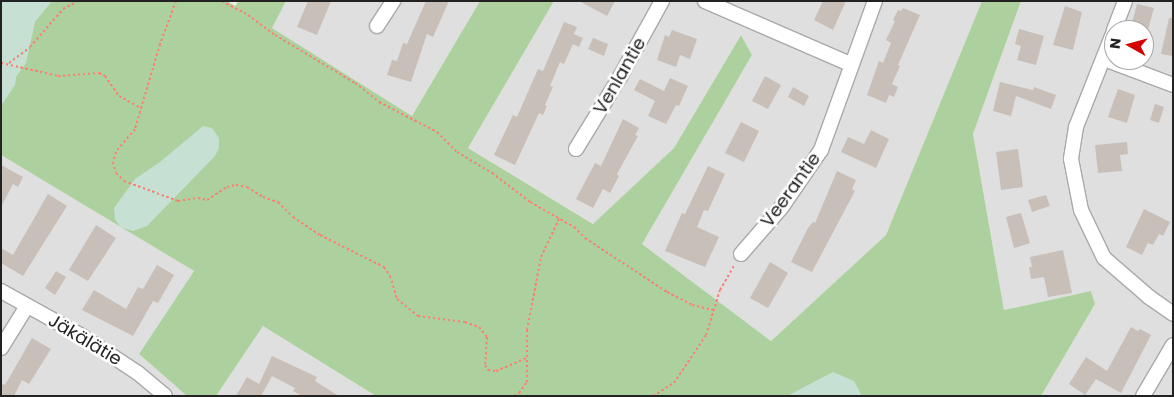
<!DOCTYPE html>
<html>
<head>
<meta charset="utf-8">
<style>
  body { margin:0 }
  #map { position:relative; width:1174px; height:397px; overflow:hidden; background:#f2efe9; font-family:Poppins,sans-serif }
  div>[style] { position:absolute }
  .residential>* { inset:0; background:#e0dfdf }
  .forest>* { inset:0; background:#add19e }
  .wetland>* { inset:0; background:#c6e0d4 }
  .building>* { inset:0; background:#c7bfb8 }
  .path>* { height:2px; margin-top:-1px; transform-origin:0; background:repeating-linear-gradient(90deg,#fa8072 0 2.5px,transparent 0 5px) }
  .roads { filter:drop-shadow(1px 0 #a9a9a9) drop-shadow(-1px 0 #a9a9a9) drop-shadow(0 1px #a9a9a9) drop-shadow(0 -1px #a9a9a9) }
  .street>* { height:14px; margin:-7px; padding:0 7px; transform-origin:7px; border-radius:7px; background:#fff }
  span { translate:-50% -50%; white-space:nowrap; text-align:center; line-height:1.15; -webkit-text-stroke:5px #fff; paint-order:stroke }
  .street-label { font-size:18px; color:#222 }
  .frame { position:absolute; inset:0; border:2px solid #222; pointer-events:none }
  .north { position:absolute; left:1104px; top:20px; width:50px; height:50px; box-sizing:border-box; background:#fff; border:1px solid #a7a7a7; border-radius:50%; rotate:277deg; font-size:14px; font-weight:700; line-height:20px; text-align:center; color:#222 }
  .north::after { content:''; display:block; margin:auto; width:18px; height:22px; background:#d40000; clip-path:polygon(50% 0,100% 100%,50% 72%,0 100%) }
</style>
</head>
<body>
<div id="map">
  <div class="residential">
    <i style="clip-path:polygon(286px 1px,480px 1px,412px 116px,271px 28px)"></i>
    <i style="clip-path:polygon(554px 1px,982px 1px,886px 235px,771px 341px,642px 244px,752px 55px,741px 35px,674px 148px,594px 224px,468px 148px)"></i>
    <i style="clip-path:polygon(evenodd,1021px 1px,1173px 1px,1173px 396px,1041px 396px,1095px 304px,1091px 291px,1004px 310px,973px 134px,1021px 1px,1114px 30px,1144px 30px,1144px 60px,1114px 60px,1114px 30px)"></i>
    <i style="clip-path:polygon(1px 155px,194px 271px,139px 354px,187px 396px,1px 396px)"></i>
    <i style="clip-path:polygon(263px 326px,376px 396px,216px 396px)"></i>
  </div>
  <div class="forest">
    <i style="clip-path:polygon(1px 1px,227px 1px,235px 6px,239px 1px,286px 1px,272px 28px,412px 116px,480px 1px,554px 1px,468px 148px,593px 224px,674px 148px,741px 35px,752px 55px,642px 244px,771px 341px,886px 235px,982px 1px,1021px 1px,973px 134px,1004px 310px,1091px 291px,1095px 304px,1041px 396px,376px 396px,263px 326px,216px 396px,187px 396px,139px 354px,194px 271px,1px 155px)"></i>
  </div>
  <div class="wetland">
    <i style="clip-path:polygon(1px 1px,52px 1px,35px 22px,26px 63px,16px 77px,15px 85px,1px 106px)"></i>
    <i style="clip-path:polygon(203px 126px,212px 128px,219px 138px,219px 148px,215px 156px,147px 226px,133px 231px,120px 227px,115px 219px,114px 208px,135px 179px,160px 162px)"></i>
    <i style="clip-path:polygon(833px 372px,854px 381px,862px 396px,787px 396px)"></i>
  </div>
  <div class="building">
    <i style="clip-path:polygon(308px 1px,331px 1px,317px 35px,297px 27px)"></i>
    <i style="clip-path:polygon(426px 1px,449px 1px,433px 37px,427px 34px,411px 82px,387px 75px,392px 60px,397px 61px,403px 43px,407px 44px)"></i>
    <i style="clip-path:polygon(579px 1px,615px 1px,607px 16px)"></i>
    <i style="clip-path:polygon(823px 1px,846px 1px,833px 30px,814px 20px)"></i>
    <i style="clip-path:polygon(1137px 4px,1154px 8px,1148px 30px,1130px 30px)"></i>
    <i style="clip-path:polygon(1065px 6px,1082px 12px,1073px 50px,1053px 45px)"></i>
    <i style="clip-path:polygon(903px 8px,920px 15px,898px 65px,900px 66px,892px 84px,898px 87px,894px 97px,889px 95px,886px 103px,867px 95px,879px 61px,883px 63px,891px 43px,886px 40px,895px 21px,893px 20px,898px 10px,901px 11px)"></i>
    <i style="clip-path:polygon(1169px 18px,1173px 18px,1173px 56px,1161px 54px)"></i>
    <i style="clip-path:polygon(564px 22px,577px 27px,574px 34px,583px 38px,579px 47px,573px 44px,564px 64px,560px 62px,550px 86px,553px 87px,545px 105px,547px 106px,543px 115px,539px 113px,515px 165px,494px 155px,513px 115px,517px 117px,538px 69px,543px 71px)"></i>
    <i style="clip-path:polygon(1019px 29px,1044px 36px,1036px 65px,1017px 60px,1021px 46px,1015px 44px)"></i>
    <i style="clip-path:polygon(672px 30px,697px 39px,690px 59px,680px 55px,676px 67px,657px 60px,665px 35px,669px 37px)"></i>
    <i style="clip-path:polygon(593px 38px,608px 44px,604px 56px,588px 49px)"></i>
    <i style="clip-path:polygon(765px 76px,781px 85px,768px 109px,752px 101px)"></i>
    <i style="clip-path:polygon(670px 78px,688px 86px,679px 106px,676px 105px,666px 124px,648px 116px,655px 101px,634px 90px,640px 79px,664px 91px)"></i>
    <i style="clip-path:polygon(1000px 82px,1033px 90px,1034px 87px,1056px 95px,1051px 109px,1016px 96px,1011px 116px,993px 111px)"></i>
    <i style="clip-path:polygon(793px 87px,809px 96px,804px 106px,788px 97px)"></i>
    <i style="clip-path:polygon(1118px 89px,1135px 95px,1127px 123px,1108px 117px)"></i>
    <i style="clip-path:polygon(1155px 104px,1164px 107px,1159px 123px,1150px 120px)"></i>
    <i style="clip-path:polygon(623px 119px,639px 128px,635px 135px,638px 136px,617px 174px,619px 176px,610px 193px,603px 189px,593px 208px,576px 199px,595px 163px,601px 166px)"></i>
    <i style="clip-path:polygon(741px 122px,759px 131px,744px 162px,725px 153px)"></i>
    <i style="clip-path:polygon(871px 130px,889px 139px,876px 168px,841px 152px,848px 137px,864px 144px)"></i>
    <i style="clip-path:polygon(1127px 142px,1128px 154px,1120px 155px,1122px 171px,1098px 173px,1095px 145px)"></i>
    <i style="clip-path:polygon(1018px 149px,1023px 187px,1001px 190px,996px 152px)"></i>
    <i style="clip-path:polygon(1px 165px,23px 177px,18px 187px,13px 184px,1px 207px)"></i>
    <i style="clip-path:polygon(708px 166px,725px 174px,708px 211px,704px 210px,697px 227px,719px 237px,705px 267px,665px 251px,682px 213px,685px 214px)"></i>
    <i style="clip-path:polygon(837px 171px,856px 180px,852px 189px,855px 191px,812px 272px,791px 262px,808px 228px,813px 222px,815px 223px)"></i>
    <i style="clip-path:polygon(48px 194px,67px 206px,23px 276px,1px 263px,1px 248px,13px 255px)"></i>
    <i style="clip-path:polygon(1046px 195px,1050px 206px,1032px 212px,1028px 200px)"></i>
    <i style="clip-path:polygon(1144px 209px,1170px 222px,1163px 236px,1159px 234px,1153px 245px,1148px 243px,1142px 255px,1126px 247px)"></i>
    <i style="clip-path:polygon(1021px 213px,1030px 243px,1014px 248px,1006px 217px)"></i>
    <i style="clip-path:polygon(96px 225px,116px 238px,88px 281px,69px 270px)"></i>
    <i style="clip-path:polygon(1063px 250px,1072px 293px,1048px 297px,1044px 277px,1031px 279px,1029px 267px,1032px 267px,1030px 257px)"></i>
    <i style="clip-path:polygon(770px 262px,788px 273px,768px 308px,750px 298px)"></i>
    <i style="clip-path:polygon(157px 265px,174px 275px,158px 303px,153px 301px,133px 336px,82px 310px,94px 290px,126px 309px,138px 287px,143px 289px)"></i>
    <i style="clip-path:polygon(56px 271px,66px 277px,55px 295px,45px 288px)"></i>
    <i style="clip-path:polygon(1131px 327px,1138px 331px,1140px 329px,1151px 335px,1121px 393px,1096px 379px,1085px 395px,1069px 384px,1086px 357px,1107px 371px)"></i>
    <i style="clip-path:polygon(32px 338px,51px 349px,29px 384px,22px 380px,14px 396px,1px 396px,1px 383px,5px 385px)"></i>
    <i style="clip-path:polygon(272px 356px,317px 377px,315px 381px,339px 396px,302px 396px,293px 391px,295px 388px,272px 376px,261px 396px,236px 396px,247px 377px,259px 384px)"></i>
  </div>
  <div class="path">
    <i style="left:176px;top:1px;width:46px;rotate:110.4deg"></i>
    <i style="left:160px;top:44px;width:89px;rotate:106.4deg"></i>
    <i style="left:135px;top:129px;width:30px;rotate:130deg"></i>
    <i style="left:116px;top:152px;width:10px;rotate:107deg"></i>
    <i style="left:113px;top:162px;width:11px;rotate:75deg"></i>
    <i style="left:116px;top:173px;width:11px;rotate:45deg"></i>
    <i style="left:124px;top:181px;width:58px;rotate:20.3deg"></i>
    <i style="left:178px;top:201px;width:20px;rotate:-9deg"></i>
    <i style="left:198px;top:198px;width:9px;rotate:13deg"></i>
    <i style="left:207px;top:200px;width:24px;rotate:-33deg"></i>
    <i style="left:227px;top:187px;width:9px;rotate:-13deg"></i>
    <i style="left:236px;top:185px;width:11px;rotate:10deg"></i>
    <i style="left:247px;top:187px;width:19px;rotate:32deg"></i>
    <i style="left:263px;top:197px;width:16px;rotate:18deg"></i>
    <i style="left:278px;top:202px;width:21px;rotate:45deg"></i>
    <i style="left:293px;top:217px;width:32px;rotate:34deg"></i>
    <i style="left:320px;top:235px;width:72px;rotate:26.6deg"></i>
    <i style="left:384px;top:267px;width:11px;rotate:56deg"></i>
    <i style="left:390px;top:276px;width:24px;rotate:73deg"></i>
    <i style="left:397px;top:299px;width:27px;rotate:39deg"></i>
    <i style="left:418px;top:316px;width:47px;rotate:7.3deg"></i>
    <i style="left:465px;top:322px;width:15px;rotate:20deg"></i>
    <i style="left:479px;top:327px;width:13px;rotate:51deg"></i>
    <i style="left:487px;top:337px;width:28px;rotate:94deg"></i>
    <i style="left:485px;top:365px;width:6px;rotate:59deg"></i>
    <i style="left:488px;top:370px;width:8px;rotate:7deg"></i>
    <i style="left:496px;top:371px;width:34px;rotate:-23deg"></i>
    <i style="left:222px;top:1px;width:30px;rotate:28deg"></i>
    <i style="left:248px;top:15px;width:34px;rotate:37deg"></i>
    <i style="left:275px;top:35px;width:93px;rotate:31deg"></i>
    <i style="left:355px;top:83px;width:31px;rotate:38deg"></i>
    <i style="left:379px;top:102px;width:65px;rotate:27.3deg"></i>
    <i style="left:437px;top:132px;width:28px;rotate:45deg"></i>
    <i style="left:457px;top:152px;width:41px;rotate:31deg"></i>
    <i style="left:492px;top:173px;width:48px;rotate:37.3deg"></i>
    <i style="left:530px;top:202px;width:51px;rotate:29.6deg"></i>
    <i style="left:574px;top:227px;width:16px;rotate:45deg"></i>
    <i style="left:585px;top:238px;width:98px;rotate:33.4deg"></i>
    <i style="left:667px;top:292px;width:28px;rotate:27deg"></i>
    <i style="left:692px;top:305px;width:23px;rotate:13deg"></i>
    <i style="left:1px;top:63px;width:58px;rotate:12.8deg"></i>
    <i style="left:58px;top:76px;width:41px;rotate:-4.2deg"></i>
    <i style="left:99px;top:73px;width:7px;rotate:27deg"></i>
    <i style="left:105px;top:76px;width:24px;rotate:55deg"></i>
    <i style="left:119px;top:96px;width:25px;rotate:29deg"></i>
    <i style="left:9px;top:63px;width:26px;rotate:-37deg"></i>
    <i style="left:30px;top:47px;width:50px;rotate:-49deg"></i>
    <i style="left:63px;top:9px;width:17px;rotate:-28deg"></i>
    <i style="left:514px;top:396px;width:6px;rotate:-31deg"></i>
    <i style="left:519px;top:393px;width:14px;rotate:-54deg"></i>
    <i style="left:527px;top:382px;width:52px;rotate:-90deg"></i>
    <i style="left:527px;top:330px;width:74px;rotate:-79.1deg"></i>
    <i style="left:541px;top:257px;width:42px;rotate:-64.7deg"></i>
    <i style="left:653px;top:396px;width:25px;rotate:-32deg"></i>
    <i style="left:674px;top:383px;width:58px;rotate:-56.3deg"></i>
    <i style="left:706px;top:335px;width:47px;rotate:-72.7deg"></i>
    <i style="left:720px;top:290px;width:28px;rotate:-60deg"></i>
  </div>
  <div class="roads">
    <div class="street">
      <i style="left:705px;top:1px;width:158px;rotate:23.5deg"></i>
      <i style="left:377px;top:26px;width:30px;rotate:-57deg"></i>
      <i style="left:1114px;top:30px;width:31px;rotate:-69deg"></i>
      <i style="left:1114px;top:31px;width:103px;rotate:111.6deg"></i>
      <i style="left:1076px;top:127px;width:32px;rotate:99deg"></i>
      <i style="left:1071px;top:159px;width:52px;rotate:78.9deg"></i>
      <i style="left:1081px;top:210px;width:53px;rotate:64.4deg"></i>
      <i style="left:1104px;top:258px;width:60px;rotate:40.9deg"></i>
      <i style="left:1149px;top:297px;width:29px;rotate:35deg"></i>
      <i style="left:1104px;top:59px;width:74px;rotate:20.6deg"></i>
      <i style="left:576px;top:149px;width:84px;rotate:-58.6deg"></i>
      <i style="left:620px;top:77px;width:87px;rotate:-61.1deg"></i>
      <i style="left:741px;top:254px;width:61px;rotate:-49deg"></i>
      <i style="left:781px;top:208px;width:70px;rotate:-55.4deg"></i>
      <i style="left:821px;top:150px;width:158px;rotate:-70.1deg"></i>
      <i style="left:1px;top:291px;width:93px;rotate:29.1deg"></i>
      <i style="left:82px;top:336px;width:67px;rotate:33.5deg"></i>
      <i style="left:138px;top:373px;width:35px;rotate:40deg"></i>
      <i style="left:1px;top:348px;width:49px;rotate:-58.2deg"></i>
      <i style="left:1143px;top:396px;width:59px;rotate:-59.5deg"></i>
    </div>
  </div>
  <div class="street-label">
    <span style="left:620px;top:76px;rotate:-60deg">Venlantie</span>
    <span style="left:791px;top:190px;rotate:-54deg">Veerantie</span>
    <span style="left:85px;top:340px;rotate:31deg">Jäkälätie</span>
  </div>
  <div class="frame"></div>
  <div class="north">N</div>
</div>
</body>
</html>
